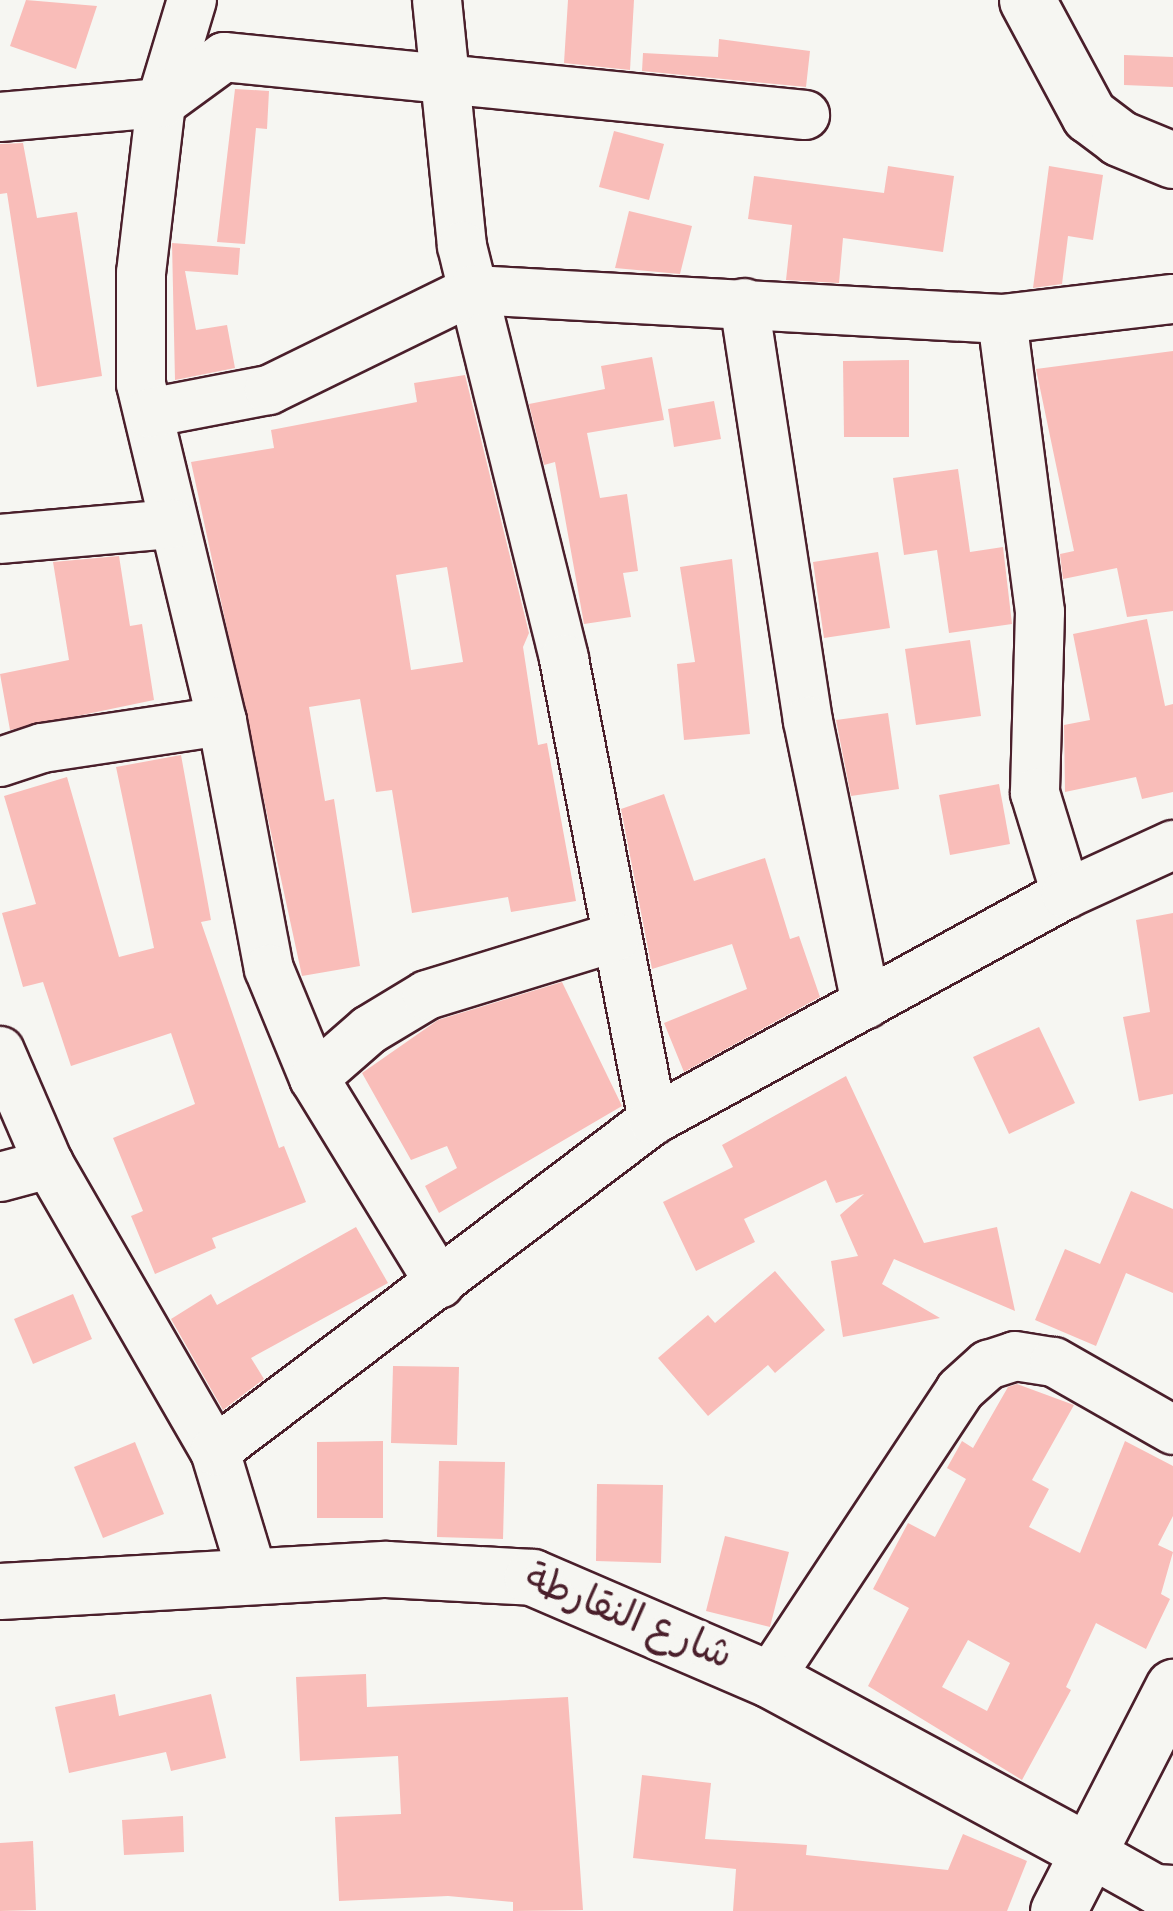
<!DOCTYPE html>
<html>
<head>
<meta charset="utf-8">
<style>
  body { margin:0 }
  #map { position:relative; width:1173px; height:1911px; overflow:hidden; background:#f6f6f2; font-family:Dekko,"Playpen Sans Arabic",sans-serif }
  div>[style] { position:absolute }
  .building>* { inset:0; background:#f9bdb9 }
  .roads { filter:drop-shadow(2px 0 #4a1f2b) drop-shadow(-2px 0 #4a1f2b) drop-shadow(0 2px #4a1f2b) drop-shadow(0 -2px #4a1f2b) }
  .minor>* { height:48px; margin:-24px; padding:0 24px; transform-origin:24px; border-radius:24px; background:#f6f6f2 }
  .major>* { height:55px; margin:-27.5px; padding:0 27.5px; transform-origin:27.5px; border-radius:27.5px; background:#f6f6f2 }
  span { translate:-50% -50%; white-space:nowrap; text-align:center; line-height:1.15; -webkit-text-stroke:10px #f6f6f2; paint-order:stroke }
  .street-label { font-size:40px; color:#4a1f2b }
</style>
</head>
<body>
<div id="map">
  <div class="building">
    <i style="clip-path:polygon(26px 0,97px 6px,76px 69px,10px 46px)"></i>
    <i style="clip-path:polygon(568px 0,634px 0,630px 70px,564px 63px)"></i>
    <i style="clip-path:polygon(719px 39px,810px 51px,806px 87px,642px 71px,643px 53px,718px 57px)"></i>
    <i style="clip-path:polygon(1124px 55px,1173px 57px,1173px 87px,1124px 85px)"></i>
    <i style="clip-path:polygon(235px 89px,269px 91px,267px 129px,256px 128px,245px 244px,217px 242px)"></i>
    <i style="clip-path:polygon(614px 131px,664px 144px,649px 200px,599px 187px)"></i>
    <i style="clip-path:polygon(23px 143px,37px 218px,77px 212px,102px 376px,37px 387px,7px 193px,0 194px,0 144px)"></i>
    <i style="clip-path:polygon(888px 166px,954px 176px,943px 252px,843px 238px,839px 283px,786px 280px,792px 225px,748px 219px,754px 176px,884px 193px)"></i>
    <i style="clip-path:polygon(1049px 166px,1103px 175px,1093px 240px,1068px 236px,1062px 284px,1033px 288px)"></i>
    <i style="clip-path:polygon(629px 211px,692px 226px,680px 274px,615px 268px)"></i>
    <i style="clip-path:polygon(172px 243px,240px 248px,238px 275px,185px 271px,196px 330px,227px 325px,235px 368px,175px 380px)"></i>
    <i style="clip-path:polygon(1173px 351px,1173px 611px,1127px 617px,1117px 568px,1063px 579px,1060px 554px,1074px 551px,1036px 369px)"></i>
    <i style="clip-path:polygon(652px 357px,664px 420px,587px 433px,600px 498px,627px 494px,638px 571px,623px 573px,631px 617px,584px 624px,555px 462px,544px 465px,529px 404px,605px 389px,601px 366px)"></i>
    <i style="clip-path:polygon(909px 360px,909px 437px,844px 437px,843px 361px)"></i>
    <i style="clip-path:polygon(evenodd,465px 375px,529px 633px,523px 647px,538px 745px,547px 743px,576px 901px,511px 912px,508px 897px,412px 913px,392px 790px,376px 792px,360px 699px,309px 707px,325px 801px,334px 799px,360px 966px,302px 976px,191px 462px,274px 448px,271px 430px,417px 402px,414px 383px,465px 375px,447px 567px,463px 662px,411px 670px,396px 575px,447px 567px)"></i>
    <i style="clip-path:polygon(714px 401px,721px 439px,674px 447px,668px 409px)"></i>
    <i style="clip-path:polygon(958px 469px,970px 552px,1003px 547px,1012px 624px,949px 633px,937px 550px,904px 555px,893px 478px)"></i>
    <i style="clip-path:polygon(878px 552px,890px 628px,824px 638px,813px 562px)"></i>
    <i style="clip-path:polygon(119px 556px,130px 626px,142px 624px,154px 700px,10px 730px,0 674px,69px 660px,53px 562px)"></i>
    <i style="clip-path:polygon(732px 559px,750px 734px,684px 740px,677px 664px,695px 662px,680px 567px)"></i>
    <i style="clip-path:polygon(1147px 619px,1165px 706px,1173px 704px,1173px 792px,1142px 799px,1136px 777px,1065px 792px,1064px 725px,1090px 720px,1073px 634px)"></i>
    <i style="clip-path:polygon(970px 640px,981px 716px,916px 725px,905px 649px)"></i>
    <i style="clip-path:polygon(888px 713px,899px 789px,851px 796px,836px 720px)"></i>
    <i style="clip-path:polygon(181px 755px,211px 920px,201px 922px,279px 1148px,284px 1146px,306px 1202px,212px 1238px,216px 1248px,155px 1274px,131px 1216px,143px 1211px,113px 1138px,195px 1104px,171px 1033px,71px 1066px,43px 982px,23px 987px,2px 913px,36px 904px,4px 796px,67px 777px,119px 957px,154px 948px,116px 767px)"></i>
    <i style="clip-path:polygon(999px 784px,1010px 844px,950px 855px,939px 795px)"></i>
    <i style="clip-path:polygon(664px 794px,694px 881px,765px 858px,790px 939px,799px 936px,820px 997px,684px 1072px,664px 1023px,747px 989px,732px 944px,652px 969px,621px 809px)"></i>
    <i style="clip-path:polygon(1173px 913px,1173px 1094px,1139px 1101px,1123px 1017px,1150px 1012px,1136px 920px)"></i>
    <i style="clip-path:polygon(562px 982px,622px 1106px,439px 1213px,425px 1186px,457px 1168px,447px 1146px,411px 1160px,362px 1073px,438px 1020px)"></i>
    <i style="clip-path:polygon(1039px 1027px,1075px 1103px,1009px 1134px,973px 1057px)"></i>
    <i style="clip-path:polygon(846px 1076px,924px 1243px,997px 1227px,1015px 1311px,894px 1259px,882px 1284px,940px 1318px,843px 1337px,831px 1261px,858px 1256px,840px 1215px,864px 1194px,836px 1203px,826px 1180px,744px 1219px,755px 1242px,696px 1271px,663px 1202px,733px 1167px,722px 1145px)"></i>
    <i style="clip-path:polygon(1131px 1191px,1173px 1209px,1173px 1293px,1126px 1273px,1096px 1346px,1035px 1320px,1065px 1249px,1100px 1264px)"></i>
    <i style="clip-path:polygon(356px 1227px,388px 1283px,251px 1358px,264px 1379px,223px 1410px,171px 1319px,211px 1294px,217px 1305px)"></i>
    <i style="clip-path:polygon(775px 1271px,825px 1330px,775px 1373px,768px 1365px,708px 1416px,658px 1358px,708px 1315px,715px 1323px)"></i>
    <i style="clip-path:polygon(73px 1294px,92px 1339px,33px 1364px,14px 1319px)"></i>
    <i style="clip-path:polygon(393px 1366px,459px 1367px,457px 1445px,391px 1443px)"></i>
    <i style="clip-path:polygon(evenodd,1017px 1384px,1074px 1405px,1032px 1480px,1049px 1489px,1029px 1527px,1080px 1553px,1125px 1441px,1173px 1466px,1173px 1516px,1158px 1545px,1173px 1552px,1161px 1594px,1170px 1599px,1146px 1649px,1096px 1623px,1066px 1687px,1071px 1690px,1022px 1780px,868px 1686px,909px 1608px,873px 1589px,908px 1523px,935px 1537px,966px 1479px,947px 1468px,962px 1441px,973px 1448px,1008px 1387px,1017px 1384px,968px 1640px,1010px 1663px,987px 1711px,942px 1687px,968px 1640px)"></i>
    <i style="clip-path:polygon(383px 1441px,383px 1518px,317px 1518px,317px 1442px)"></i>
    <i style="clip-path:polygon(135px 1442px,164px 1514px,103px 1538px,74px 1467px)"></i>
    <i style="clip-path:polygon(439px 1461px,505px 1462px,503px 1539px,437px 1537px)"></i>
    <i style="clip-path:polygon(597px 1484px,663px 1485px,661px 1563px,596px 1561px)"></i>
    <i style="clip-path:polygon(725px 1536px,789px 1552px,770px 1627px,706px 1611px)"></i>
    <i style="clip-path:polygon(366px 1674px,367px 1707px,568px 1697px,583px 1910px,513px 1911px,513px 1902px,448px 1896px,339px 1901px,335px 1817px,401px 1814px,398px 1756px,300px 1761px,296px 1677px)"></i>
    <i style="clip-path:polygon(115px 1694px,119px 1716px,211px 1694px,226px 1758px,171px 1771px,166px 1752px,69px 1773px,55px 1707px)"></i>
    <i style="clip-path:polygon(642px 1775px,711px 1783px,705px 1839px,807px 1845px,806px 1855px,948px 1870px,963px 1834px,1027px 1861px,1007px 1911px,733px 1911px,736px 1869px,633px 1858px)"></i>
    <i style="clip-path:polygon(183px 1816px,184px 1852px,124px 1855px,122px 1820px)"></i>
    <i style="clip-path:polygon(33px 1841px,36px 1910px,0 1911px,0 1843px)"></i>
  </div>
  <div class="roads">
    <div class="minor">
      <i style="left:192px;top:0;width:108px;rotate:106.8deg"></i>
      <i style="left:161px;top:103px;width:171px;rotate:96.7deg"></i>
      <i style="left:141px;top:273px;width:111px;rotate:90deg"></i>
      <i style="left:141px;top:384px;width:347px;rotate:76.5deg"></i>
      <i style="left:222px;top:721px;width:252px;rotate:79.3deg"></i>
      <i style="left:269px;top:969px;width:118px;rotate:67.6deg"></i>
      <i style="left:314px;top:1078px;width:241px;rotate:58.5deg"></i>
      <i style="left:437px;top:0;width:247px;rotate:84.2deg"></i>
      <i style="left:462px;top:246px;width:425px;rotate:76.1deg"></i>
      <i style="left:564px;top:659px;width:470px;rotate:79.1deg"></i>
      <i style="left:0;top:117px;width:162px;rotate:-5deg"></i>
      <i style="left:161px;top:103px;width:78px;rotate:-36.1deg"></i>
      <i style="left:224px;top:57px;width:584px;rotate:5.7deg"></i>
      <i style="left:744px;top:303px;width:423px;rotate:81.3deg"></i>
      <i style="left:808px;top:721px;width:289px;rotate:78.4deg"></i>
      <i style="left:1002px;top:319px;width:295px;rotate:82.6deg"></i>
      <i style="left:1040px;top:612px;width:181px;rotate:91.6deg"></i>
      <i style="left:1035px;top:793px;width:106px;rotate:72.9deg"></i>
      <i style="left:149px;top:413px;width:122px;rotate:-10.9deg"></i>
      <i style="left:269px;top:390px;width:227px;rotate:-26.1deg"></i>
      <i style="left:473px;top:290px;width:530px;rotate:3.14deg"></i>
      <i style="left:1002px;top:319px;width:172px;rotate:-6.7deg"></i>
      <i style="left:0;top:539px;width:173px;rotate:-5deg"></i>
      <i style="left:0;top:762px;width:44px;rotate:-18.4deg"></i>
      <i style="left:42px;top:748px;width:182px;rotate:-8.5deg"></i>
      <i style="left:0;top:1051px;width:123px;rotate:66.6deg"></i>
      <i style="left:49px;top:1164px;width:332px;rotate:60deg"></i>
      <i style="left:215px;top:1451px;width:127px;rotate:73.1deg"></i>
      <i style="left:314px;top:1078px;width:73px;rotate:-41.1deg"></i>
      <i style="left:369px;top:1030px;width:68px;rotate:-31.1deg"></i>
      <i style="left:427px;top:995px;width:197px;rotate:-17.1deg"></i>
      <i style="left:0;top:1177px;width:51px;rotate:-14.9deg"></i>
      <i style="left:215px;top:1451px;width:549px;rotate:-37.08deg"></i>
      <i style="left:653px;top:1120px;width:471px;rotate:-28.7deg"></i>
      <i style="left:1066px;top:894px;width:118px;rotate:-24.6deg"></i>
      <i style="left:769px;top:1679px;width:346px;rotate:-56.5deg"></i>
      <i style="left:960px;top:1390px;width:38px;rotate:-42deg"></i>
      <i style="left:988px;top:1365px;width:28px;rotate:-18deg"></i>
      <i style="left:1015px;top:1356px;width:39px;rotate:9deg"></i>
      <i style="left:1054px;top:1362px;width:137px;rotate:29.7deg"></i>
      <i style="left:1089px;top:1852px;width:76px;rotate:29.3deg"></i>
      <i style="left:1155px;top:1889px;width:18px;rotate:3deg"></i>
    </div>
    <div class="major">
      <i style="left:1027px;top:0;width:131px;rotate:61.7deg"></i>
      <i style="left:1089px;top:115px;width:38px;rotate:37deg"></i>
      <i style="left:1119px;top:138px;width:58px;rotate:22.2deg"></i>
      <i style="left:0;top:1591px;width:387px;rotate:-3.3deg"></i>
      <i style="left:386px;top:1569px;width:146px;rotate:3.1deg"></i>
      <i style="left:532px;top:1577px;width:258px;rotate:23.3deg"></i>
      <i style="left:769px;top:1679px;width:364px;rotate:28.4deg"></i>
      <i style="left:1058px;top:1911px;width:252px;rotate:-62.8deg"></i>
    </div>
  </div>
  <div class="street-label">
    <span style="left:627px;top:1621px;rotate:22deg">شارع النقارطة</span>
  </div>
</div>
</body>
</html>
